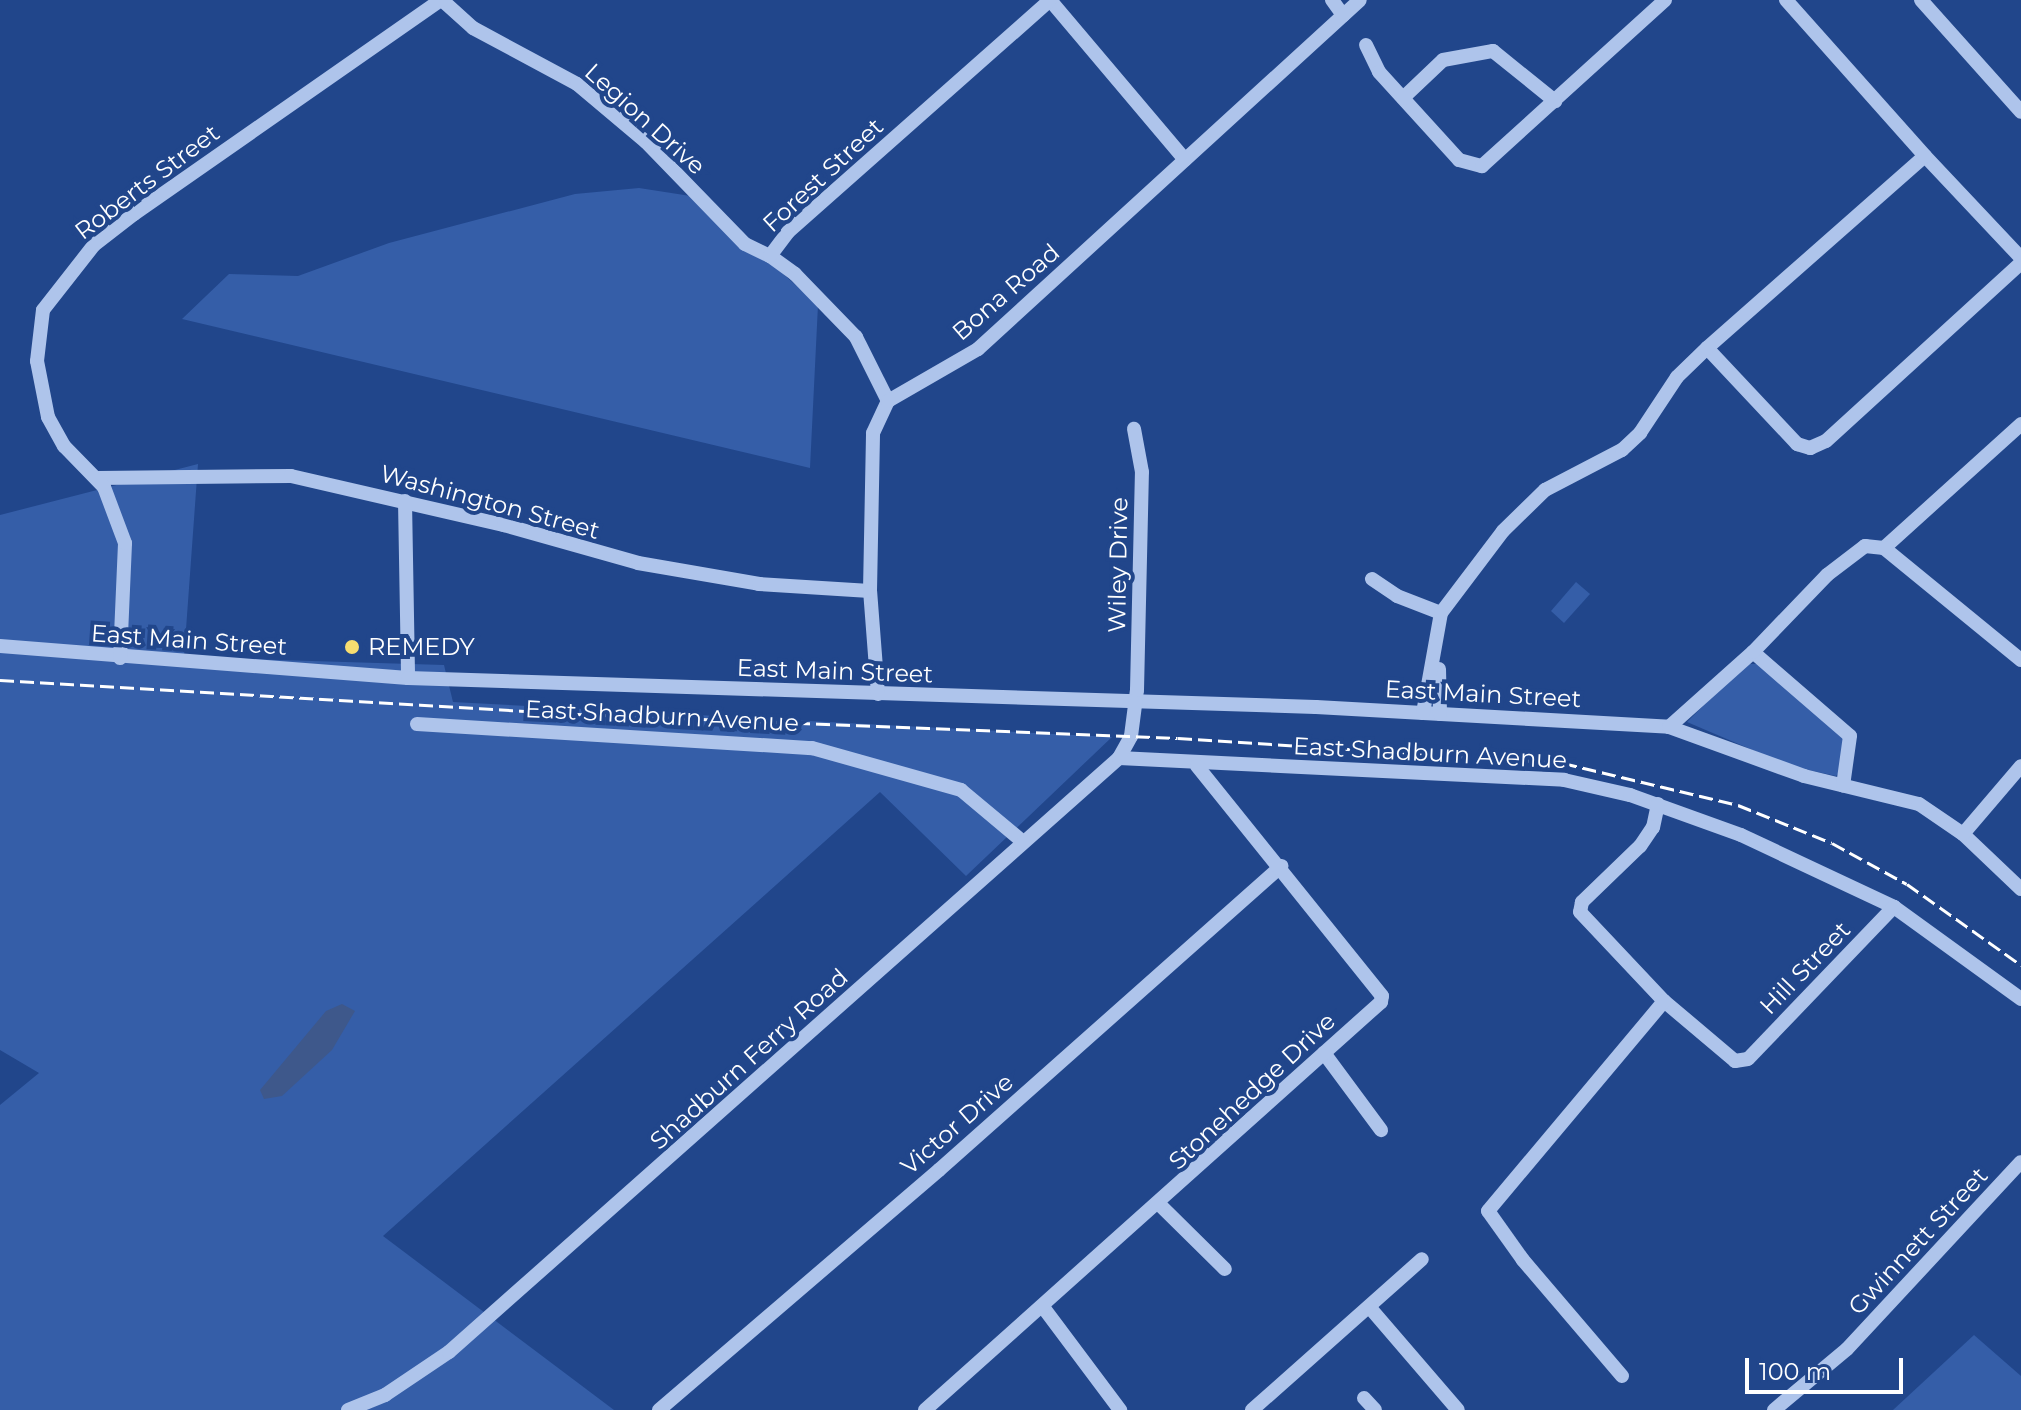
<!DOCTYPE html>
<html>
<head>
<meta charset="utf-8">
<style>
  body { margin:0 }
  #map { position:relative; width:2021px; height:1410px; overflow:hidden; background:#21468b; font-family:Montserrat,sans-serif }
  div>[style] { position:absolute }
  .green>* { inset:0; background:#355ea8 }
  .water>* { inset:0; background:#3e588b }
  .minor>* { height:14px; margin:-7px; padding:0 7px; transform-origin:7px; border-radius:7px; background:#aec4eb }
  .rail>* { height:3px; margin-top:-1.5px; transform-origin:0; background:repeating-linear-gradient(90deg,#fff 0 14px,transparent 0 20px) }
  .dots>* { width:22px; height:22px; translate:-50% -50%; box-sizing:border-box; border:4px solid #21468b; border-radius:50% }
  span { translate:-50% -50%; white-space:nowrap; text-align:center; line-height:1.15; -webkit-text-stroke:8px #21468b; paint-order:stroke }
  .street-label { font-size:24px; color:#fff }
  .poi-label { font-size:24px; color:#fff }
  .left { translate:0 -50%; text-align:left }
  .scale { position:absolute; left:1745px; top:1358px; width:158px; height:36px; box-sizing:border-box; border:4px solid #fff; border-top:0; padding-left:10px; font-size:24px; line-height:28px; white-space:nowrap; color:#fff; -webkit-text-stroke:6px #21468b; paint-order:stroke }
</style>
</head>
<body>
<div id="map">
  <div class="green">
    <i style="clip-path:polygon(639px 188px,697px 197px,818px 305px,810px 468px,182px 319px,229px 274px,298px 276px,389px 243px,575px 194px)"></i>
    <i style="clip-path:polygon(198px 464px,184px 657px,444px 665px,453px 702px,1112px 737px,966px 876px,880px 792px,383px 1236px,614px 1410px,0 1410px,0 1105px,39px 1073px,0 1050px,0 515px)"></i>
    <i style="clip-path:polygon(1576px 582px,1590px 594px,1564px 623px,1551px 611px)"></i>
    <i style="clip-path:polygon(1745px 664px,1761px 664px,1846px 739px,1842px 770px,1836px 776px,1790px 766px,1687px 722px)"></i>
    <i style="clip-path:polygon(1974px 1335px,2021px 1376px,2021px 1410px,1893px 1410px)"></i>
  </div>
  <div class="water">
    <i style="clip-path:polygon(342px 1004px,355px 1011px,332px 1050px,282px 1096px,264px 1099px,260px 1090px,326px 1011px)"></i>
  </div>
  <div class="minor">
    <i style="left:442px;top:0;width:42px;rotate:42.1deg"></i>
    <i style="left:473px;top:28px;width:118px;rotate:28.3deg"></i>
    <i style="left:577px;top:84px;width:90px;rotate:40deg"></i>
    <i style="left:646px;top:142px;width:142px;rotate:45.9deg"></i>
    <i style="left:745px;top:244px;width:28px;rotate:26deg"></i>
    <i style="left:1050px;top:0;width:209px;rotate:49.8deg"></i>
    <i style="left:1332px;top:0;width:19px;rotate:54deg"></i>
    <i style="left:1921px;top:0;width:150px;rotate:48.2deg"></i>
    <i style="left:1366px;top:45px;width:30px;rotate:64deg"></i>
    <i style="left:1379px;top:72px;width:119px;rotate:47.7deg"></i>
    <i style="left:1459px;top:160px;width:24px;rotate:15deg"></i>
    <i style="left:1482px;top:166px;width:247px;rotate:-42.2deg"></i>
    <i style="left:1403px;top:98px;width:55px;rotate:-43.5deg"></i>
    <i style="left:1443px;top:60px;width:51px;rotate:-10.2deg"></i>
    <i style="left:1493px;top:51px;width:80px;rotate:38.9deg"></i>
    <i style="left:1925px;top:156px;width:140px;rotate:46.7deg"></i>
    <i style="left:1707px;top:348px;width:132px;rotate:46.8deg"></i>
    <i style="left:1797px;top:444px;width:14px;rotate:17deg"></i>
    <i style="left:1810px;top:448px;width:17px;rotate:-24deg"></i>
    <i style="left:1826px;top:441px;width:264px;rotate:-42.4deg"></i>
    <i style="left:888px;top:401px;width:72px;rotate:-116.6deg"></i>
    <i style="left:856px;top:337px;width:88px;rotate:-134.1deg"></i>
    <i style="left:795px;top:274px;width:31px;rotate:-144deg"></i>
    <i style="left:770px;top:256px;width:30px;rotate:-53deg"></i>
    <i style="left:788px;top:232px;width:350px;rotate:-41.5deg"></i>
    <i style="left:98px;top:478px;width:193px;rotate:-0.6deg"></i>
    <i style="left:291px;top:476px;width:219px;rotate:13deg"></i>
    <i style="left:504px;top:525px;width:139px;rotate:15.8deg"></i>
    <i style="left:638px;top:563px;width:123px;rotate:9.8deg"></i>
    <i style="left:759px;top:584px;width:111px;rotate:3.6deg"></i>
    <i style="left:405px;top:501px;width:177px;rotate:89deg"></i>
    <i style="left:1884px;top:548px;width:185px;rotate:-42.1deg"></i>
    <i style="left:1372px;top:579px;width:30px;rotate:34deg"></i>
    <i style="left:1397px;top:596px;width:47px;rotate:21.1deg"></i>
    <i style="left:0;top:646px;width:409px;rotate:4.5deg"></i>
    <i style="left:408px;top:678px;width:908px;rotate:1.83deg"></i>
    <i style="left:1316px;top:707px;width:354px;rotate:3.2deg"></i>
    <i style="left:1669px;top:727px;width:144px;rotate:19.9deg"></i>
    <i style="left:1804px;top:776px;width:118px;rotate:13.7deg"></i>
    <i style="left:1919px;top:804px;width:53px;rotate:34.3deg"></i>
    <i style="left:1963px;top:834px;width:80px;rotate:43.5deg"></i>
    <i style="left:1753px;top:652px;width:128px;rotate:40.9deg"></i>
    <i style="left:1850px;top:736px;width:50px;rotate:98deg"></i>
    <i style="left:120px;top:658px;width:115px;rotate:-87.5deg"></i>
    <i style="left:125px;top:543px;width:60px;rotate:-110.6deg"></i>
    <i style="left:104px;top:487px;width:57px;rotate:-134.3deg"></i>
    <i style="left:64px;top:446px;width:33px;rotate:-119deg"></i>
    <i style="left:48px;top:417px;width:57px;rotate:-101.1deg"></i>
    <i style="left:37px;top:361px;width:51px;rotate:-83.3deg"></i>
    <i style="left:43px;top:310px;width:83px;rotate:-51.9deg"></i>
    <i style="left:94px;top:245px;width:51px;rotate:-37.8deg"></i>
    <i style="left:134px;top:214px;width:374px;rotate:-34.9deg"></i>
    <i style="left:1439px;top:669px;width:45px;rotate:88.7deg"></i>
    <i style="left:878px;top:694px;width:103px;rotate:-94.4deg"></i>
    <i style="left:870px;top:591px;width:158px;rotate:-88.9deg"></i>
    <i style="left:873px;top:433px;width:35px;rotate:-65deg"></i>
    <i style="left:888px;top:401px;width:104px;rotate:-30deg"></i>
    <i style="left:978px;top:349px;width:517px;rotate:-42.42deg"></i>
    <i style="left:1423px;top:713px;width:102px;rotate:-79.8deg"></i>
    <i style="left:1441px;top:613px;width:103px;rotate:-52.9deg"></i>
    <i style="left:1503px;top:531px;width:59px;rotate:-44.3deg"></i>
    <i style="left:1545px;top:490px;width:87px;rotate:-27.5deg"></i>
    <i style="left:1622px;top:450px;width:25px;rotate:-43deg"></i>
    <i style="left:1640px;top:433px;width:67px;rotate:-56.5deg"></i>
    <i style="left:1677px;top:377px;width:42px;rotate:-44deg"></i>
    <i style="left:1707px;top:348px;width:290px;rotate:-41.4deg"></i>
    <i style="left:1925px;top:156px;width:209px;rotate:-131.7deg"></i>
    <i style="left:417px;top:724px;width:396px;rotate:3.5deg"></i>
    <i style="left:812px;top:748px;width:155px;rotate:15.7deg"></i>
    <i style="left:961px;top:790px;width:80px;rotate:39.9deg"></i>
    <i style="left:1669px;top:727px;width:113px;rotate:-41.8deg"></i>
    <i style="left:1753px;top:652px;width:107px;rotate:-46.1deg"></i>
    <i style="left:1827px;top:575px;width:48px;rotate:-37.3deg"></i>
    <i style="left:1865px;top:546px;width:19px;rotate:6deg"></i>
    <i style="left:1884px;top:548px;width:177px;rotate:39.3deg"></i>
    <i style="left:1119px;top:758px;width:446px;rotate:2.8deg"></i>
    <i style="left:1564px;top:780px;width:68px;rotate:12.8deg"></i>
    <i style="left:1630px;top:795px;width:118px;rotate:19.8deg"></i>
    <i style="left:1741px;top:835px;width:169px;rotate:25.2deg"></i>
    <i style="left:1894px;top:907px;width:157px;rotate:35.9deg"></i>
    <i style="left:1658px;top:804px;width:24px;rotate:102deg"></i>
    <i style="left:1653px;top:827px;width:23px;rotate:124deg"></i>
    <i style="left:1640px;top:846px;width:81px;rotate:136deg"></i>
    <i style="left:1582px;top:902px;width:10px;rotate:101deg"></i>
    <i style="left:1580px;top:912px;width:122px;rotate:46.7deg"></i>
    <i style="left:1664px;top:1001px;width:93px;rotate:40.2deg"></i>
    <i style="left:1735px;top:1061px;width:13px;rotate:-9deg"></i>
    <i style="left:1748px;top:1059px;width:211px;rotate:-46.2deg"></i>
    <i style="left:1963px;top:834px;width:89px;rotate:-49.5deg"></i>
    <i style="left:1324px;top:1053px;width:96px;rotate:53.5deg"></i>
    <i style="left:1160px;top:1205px;width:91px;rotate:44.6deg"></i>
    <i style="left:1043px;top:1307px;width:129px;rotate:53.2deg"></i>
    <i style="left:1371px;top:1309px;width:133px;rotate:49.3deg"></i>
    <i style="left:1622px;top:1376px;width:153px;rotate:-130.5deg"></i>
    <i style="left:1523px;top:1260px;width:60px;rotate:-125.5deg"></i>
    <i style="left:1488px;top:1211px;width:274px;rotate:-50deg"></i>
    <i style="left:1364px;top:1398px;width:16px;rotate:47deg"></i>
    <i style="left:348px;top:1410px;width:40px;rotate:-22deg"></i>
    <i style="left:385px;top:1395px;width:77px;rotate:-33.9deg"></i>
    <i style="left:449px;top:1352px;width:895px;rotate:-41.56deg"></i>
    <i style="left:1119px;top:758px;width:25px;rotate:-61deg"></i>
    <i style="left:1131px;top:736px;width:46px;rotate:-82.6deg"></i>
    <i style="left:1137px;top:690px;width:218px;rotate:-88.7deg"></i>
    <i style="left:1142px;top:472px;width:44px;rotate:-100.5deg"></i>
    <i style="left:659px;top:1410px;width:369px;rotate:-40.6deg"></i>
    <i style="left:939px;top:1170px;width:458px;rotate:-41.6deg"></i>
    <i style="left:925px;top:1410px;width:612px;rotate:-41.82deg"></i>
    <i style="left:1381px;top:1002px;width:6px;rotate:-81deg"></i>
    <i style="left:1382px;top:996px;width:295px;rotate:-128.8deg"></i>
    <i style="left:1252px;top:1410px;width:227px;rotate:-41.6deg"></i>
    <i style="left:1774px;top:1410px;width:95px;rotate:-39.9deg"></i>
    <i style="left:1847px;top:1349px;width:255px;rotate:-47.1deg"></i>
  </div>
  <div class="rail">
    <i style="left:0;top:680px;width:577px;rotate:3.38deg"></i>
    <i style="left:576px;top:714px;width:602px;rotate:2.28deg"></i>
    <i style="left:1178px;top:738px;width:386px;rotate:3.7deg"></i>
    <i style="left:1563px;top:763px;width:180px;rotate:13.5deg"></i>
    <i style="left:1738px;top:805px;width:101px;rotate:22deg"></i>
    <i style="left:1832px;top:843px;width:85px;rotate:28.7deg"></i>
    <i style="left:1907px;top:884px;width:140px;rotate:35.4deg"></i>
  </div>
  <div class="dots">
    <i style="left:352px;top:647px;background:#f7dd70"></i>
  </div>
  <div class="street-label">
    <span style="left:645px;top:119px;rotate:42deg">Legion Drive</span>
    <span style="left:823px;top:175px;rotate:-43deg">Forest Street</span>
    <span style="left:147px;top:182px;rotate:-37deg">Roberts Street</span>
    <span style="left:1006px;top:292px;rotate:-41deg">Bona Road</span>
    <span style="left:490px;top:502px;rotate:15deg">Washington Street</span>
    <span style="left:1118px;top:565px;rotate:-89deg">Wiley Drive</span>
    <span style="left:189px;top:640px;rotate:4deg">East Main Street</span>
    <span style="left:835px;top:671px;rotate:2deg">East Main Street</span>
    <span style="left:1483px;top:694px;rotate:3deg">East Main Street</span>
    <span style="left:662px;top:716px;rotate:3deg">East Shadburn Avenue</span>
    <span style="left:1430px;top:753px;rotate:3deg">East Shadburn Avenue</span>
    <span style="left:1805px;top:968px;rotate:-46deg">Hill Street</span>
    <span style="left:749px;top:1059px;rotate:-42deg">Shadburn Ferry Road</span>
    <span style="left:1252px;top:1091px;rotate:-43deg">Stonehedge Drive</span>
    <span style="left:957px;top:1124px;rotate:-41deg">Victor Drive</span>
    <span style="left:1918px;top:1241px;rotate:-47deg">Gwinnett Street</span>
  </div>
  <div class="poi-label">
    <span class="left" style="left:368px;top:647px">REMEDY</span>
  </div>
  <div class="scale">100 m</div>
</div>
</body>
</html>
